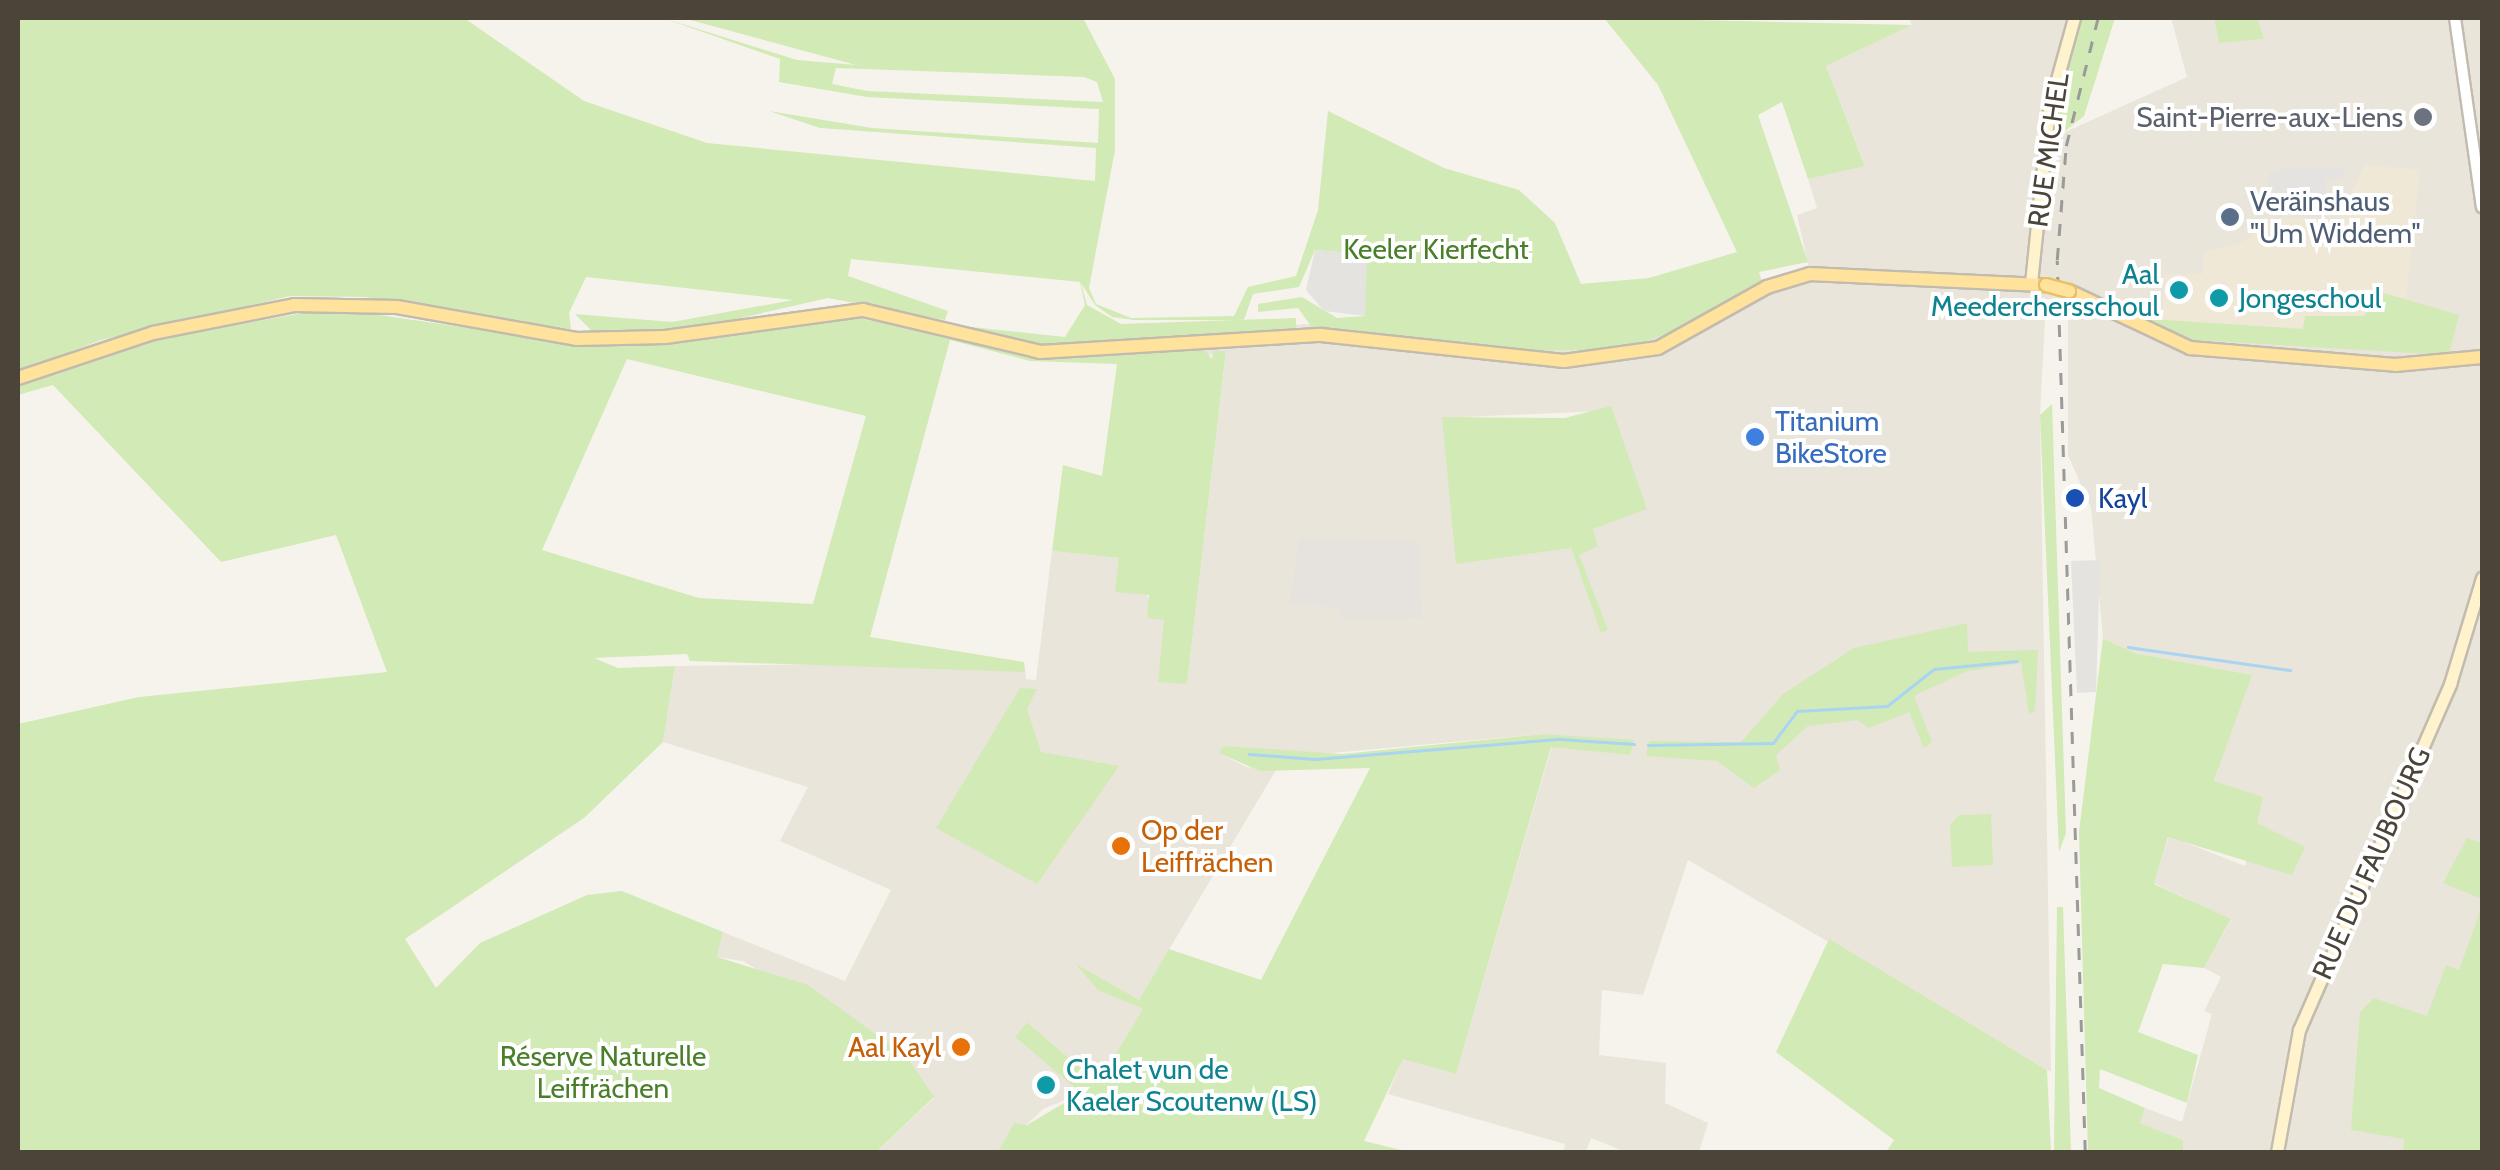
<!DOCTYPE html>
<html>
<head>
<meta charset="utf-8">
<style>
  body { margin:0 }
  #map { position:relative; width:2500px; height:1170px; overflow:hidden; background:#f6f3ec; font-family:Cabin,sans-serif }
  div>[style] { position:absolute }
  .residential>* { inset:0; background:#eae5da }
  .industrial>* { inset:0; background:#e6e2dd }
  .education>* { inset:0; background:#efe8d6 }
  .green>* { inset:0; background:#d2eab5 }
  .parking>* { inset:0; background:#e5e3e0 }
  .stream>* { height:2.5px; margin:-1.25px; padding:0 1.25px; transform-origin:1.25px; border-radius:1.25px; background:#a9d4f2 }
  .roads { filter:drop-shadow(2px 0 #c2bbae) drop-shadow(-2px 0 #c2bbae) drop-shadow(0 2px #c2bbae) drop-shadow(0 -2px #c2bbae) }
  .tertiary>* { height:10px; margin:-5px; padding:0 5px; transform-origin:5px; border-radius:5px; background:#fff }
  .secondary>* { height:11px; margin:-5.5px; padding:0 5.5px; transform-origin:5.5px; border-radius:5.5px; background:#fff3cd }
  .primary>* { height:12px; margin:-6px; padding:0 6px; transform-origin:6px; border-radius:6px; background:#ffe39c }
  .rail>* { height:2.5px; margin-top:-1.25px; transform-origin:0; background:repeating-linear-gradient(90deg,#9a9a9a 0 12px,transparent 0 24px) }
  .bridges { filter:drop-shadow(2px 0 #e6c16a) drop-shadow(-2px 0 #e6c16a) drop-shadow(0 2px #e6c16a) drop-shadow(0 -2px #e6c16a) }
  .primary-bridge>* { height:12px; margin:-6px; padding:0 6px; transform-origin:6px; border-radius:6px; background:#ffe39c }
  .dots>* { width:28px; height:28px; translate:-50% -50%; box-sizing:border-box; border:5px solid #fff; border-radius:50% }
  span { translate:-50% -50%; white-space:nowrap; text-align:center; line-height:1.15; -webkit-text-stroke:8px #fff; paint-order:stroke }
  .worship-label { font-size:28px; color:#5b616d }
  .right { translate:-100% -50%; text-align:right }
  .street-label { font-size:28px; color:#4b4439 }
  .service-label { font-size:28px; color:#4e5e75 }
  .left { translate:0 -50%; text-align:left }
  .park-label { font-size:28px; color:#4a7f2a }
  .culture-label { font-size:28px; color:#0d838f }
  .shop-label { font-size:28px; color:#366cbe }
  .transit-label { font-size:28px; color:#164399 }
  .food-label { font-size:28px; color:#c56008 }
  .frame { position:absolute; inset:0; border:20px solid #4b4439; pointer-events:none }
</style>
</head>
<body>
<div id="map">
  <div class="residential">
    <i style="clip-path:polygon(evenodd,1909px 18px,2080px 18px,2055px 97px,2061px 134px,2187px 77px,2171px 18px,2214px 18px,2219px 42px,2263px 39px,2258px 20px,2232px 18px,2482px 18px,2482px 1152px,2183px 1152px,2183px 1140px,2140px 1123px,2145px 1108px,2182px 1122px,2212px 1014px,2204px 1011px,2221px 977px,2204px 968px,2231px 920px,2154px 883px,2169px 836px,2245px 866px,2262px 797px,2214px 782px,2251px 675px,2134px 653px,2103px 638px,2091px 508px,2068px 455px,2068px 298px,2046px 299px,2040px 415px,2051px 1072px,1688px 860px,1643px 995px,1602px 990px,1599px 1055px,1666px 1063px,1665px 1103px,1708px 1123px,1699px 1152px,1626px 1152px,1591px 1138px,1586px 1152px,1563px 1152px,1565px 1144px,1388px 1094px,1403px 1058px,1456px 1074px,1552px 746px,1629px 755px,1634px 741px,1544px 734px,1320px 754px,1224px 746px,1220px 753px,1246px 767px,1276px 770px,1139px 1000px,1074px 964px,1098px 989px,1144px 1008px,1098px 1083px,1027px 1022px,1015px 1037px,1082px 1093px,1043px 1109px,998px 1152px,876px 1152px,934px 1098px,906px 1058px,743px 961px,717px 957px,723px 932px,845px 981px,891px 890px,780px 841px,808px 787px,663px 742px,675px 666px,1024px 662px,1026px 679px,1036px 680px,1052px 551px,1119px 558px,1164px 619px,1187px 684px,1226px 352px,1203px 356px,1202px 336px,1304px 324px,1529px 351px,1622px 350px,1680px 329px,1762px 282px,1810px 273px,1797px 215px,1817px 208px,1808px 179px,1865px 165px,1826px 66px,1912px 25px,1909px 18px,1601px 411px,1647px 508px,1592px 529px,1579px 554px,1602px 633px,1571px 548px,1442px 418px,1601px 411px)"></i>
  </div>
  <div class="industrial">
    <i style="clip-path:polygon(1299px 539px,1420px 542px,1421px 618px,1341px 619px,1339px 608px,1290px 603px)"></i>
  </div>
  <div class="education">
    <i style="clip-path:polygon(2364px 165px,2420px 170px,2406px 299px,2380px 292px,2364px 316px,2313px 315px,2303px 329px,2162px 321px,2165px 274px,2203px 274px,2203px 251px,2237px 245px,2280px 218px,2339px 219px)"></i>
  </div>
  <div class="green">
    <i style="clip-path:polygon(evenodd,18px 18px,464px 18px,584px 101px,707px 143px,1095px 181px,1096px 148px,820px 128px,769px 111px,872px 128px,1098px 143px,1099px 109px,867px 97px,779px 82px,780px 59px,663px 18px,797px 60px,856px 65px,683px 18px,1083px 18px,1115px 79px,1115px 150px,1089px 288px,1096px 304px,1131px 318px,1234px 316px,1248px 287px,1296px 276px,1318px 210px,1328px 111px,1444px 168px,1519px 190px,1555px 223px,1581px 284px,1649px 278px,1737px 252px,1658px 85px,1604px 18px,1912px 25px,1826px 66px,1865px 166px,1808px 179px,1782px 102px,1758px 115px,1808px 262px,1759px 272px,1762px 282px,1680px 329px,1622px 350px,1529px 351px,1313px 329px,1298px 308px,1258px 312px,1258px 304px,1302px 297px,1337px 318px,1365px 316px,1350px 253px,1315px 250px,1299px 287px,1253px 294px,1244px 320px,1134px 320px,1112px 317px,1095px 305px,1081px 283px,1087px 305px,1121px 324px,1296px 318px,1296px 329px,1059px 348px,962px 326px,1065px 337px,1085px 305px,1080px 282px,851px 259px,848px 276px,948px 311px,945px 320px,828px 298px,697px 328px,595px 334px,575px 314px,672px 322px,793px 300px,586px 277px,569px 313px,571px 329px,365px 297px,290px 296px,101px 340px,18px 372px,18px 18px,836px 68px,1084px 77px,1097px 82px,1103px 102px,867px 91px,832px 84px,836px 68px)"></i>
    <i style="clip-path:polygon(2080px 18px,2115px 18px,2084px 116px,2056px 138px,2055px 97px)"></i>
    <i style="clip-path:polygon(2214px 18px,2258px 20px,2264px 39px,2219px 43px)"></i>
    <i style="clip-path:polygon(2380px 292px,2459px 315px,2449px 355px,2194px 340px,2134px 318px,2303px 329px,2305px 316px,2364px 316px)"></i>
    <i style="clip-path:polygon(evenodd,331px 308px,578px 344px,718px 338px,844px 315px,1057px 359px,1202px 347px,1212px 359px,1213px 351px,1226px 351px,1187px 684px,1158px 682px,1164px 620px,1147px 618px,1149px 595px,1115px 592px,1119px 558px,1052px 551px,1063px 465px,1102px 476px,1117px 364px,1030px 361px,950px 340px,870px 637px,1024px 662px,1025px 672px,690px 661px,687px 654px,594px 658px,618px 668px,675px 666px,663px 742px,584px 818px,405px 939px,436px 988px,480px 943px,587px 895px,622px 891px,723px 932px,717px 957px,808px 985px,907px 1057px,934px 1097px,876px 1152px,18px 1152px,18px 724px,139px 697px,387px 672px,336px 535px,221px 562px,53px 385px,18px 395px,18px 384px,147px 341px,331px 308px,627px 359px,866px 416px,813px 604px,699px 598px,542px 550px,627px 359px)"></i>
    <i style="clip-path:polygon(2052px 404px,2066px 833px,2059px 852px,2040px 415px)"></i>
    <i style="clip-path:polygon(1611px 406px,1647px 509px,1593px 529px,1598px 546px,1579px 555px,1608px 630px,1601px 633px,1571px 548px,1456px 564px,1442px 417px,1565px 418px)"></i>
    <i style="clip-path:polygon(1967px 623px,1968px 652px,2038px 650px,2035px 711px,2029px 714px,2021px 663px,1967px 671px,1914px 696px,1932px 742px,1924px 748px,1909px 712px,1869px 728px,1857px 720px,1808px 726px,1776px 755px,1780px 770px,1754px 788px,1717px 761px,1646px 756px,1649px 741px,1741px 742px,1783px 694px,1854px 648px)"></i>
    <i style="clip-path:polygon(2103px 638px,2134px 653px,2252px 675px,2214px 781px,2263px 797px,2257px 823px,2305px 847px,2292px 875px,2168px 837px,2154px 884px,2231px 919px,2204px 968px,2163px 964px,2138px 1032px,2198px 1055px,2187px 1103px,2100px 1069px,2099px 1088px,2145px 1108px,2140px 1123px,2183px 1140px,2183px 1152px,2088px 1152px,2079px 832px)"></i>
    <i style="clip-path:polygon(1020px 688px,1037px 689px,1027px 709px,1041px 752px,1119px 766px,1037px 884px,936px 828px)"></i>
    <i style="clip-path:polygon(1544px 734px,1634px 740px,1630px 755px,1551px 747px,1456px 1074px,1403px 1059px,1364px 1141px,1409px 1152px,998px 1152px,1014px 1123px,1027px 1125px,1081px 1093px,1015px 1037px,1027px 1022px,1098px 1083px,1143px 1009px,1098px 990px,1074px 963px,1139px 1000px,1169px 949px,1261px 980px,1370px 768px,1260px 771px,1219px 753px,1224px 746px,1342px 754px)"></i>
    <i style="clip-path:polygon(1991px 814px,1993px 865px,1952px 867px,1950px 825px,1959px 815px)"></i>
    <i style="clip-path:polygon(2467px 838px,2482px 843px,2482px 899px,2443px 883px)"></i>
    <i style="clip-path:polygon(2482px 906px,2482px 1152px,2403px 1152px,2404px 1139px,2351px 1130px,2360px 1012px,2374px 998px,2427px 1016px,2446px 965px,2459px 970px)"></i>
    <i style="clip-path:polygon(2057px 907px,2063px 907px,2071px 1152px,2054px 1152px)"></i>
    <i style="clip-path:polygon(1829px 939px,2047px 1070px,2051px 1152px,1886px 1152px,1894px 1140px,1776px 1052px)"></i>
  </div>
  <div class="parking">
    <i style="clip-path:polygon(2286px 167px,2348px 167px,2341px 178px,2325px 179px,2325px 218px,2268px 210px,2269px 173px)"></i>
    <i style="clip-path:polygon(1315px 250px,1367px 254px,1365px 316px,1324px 311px,1306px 290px)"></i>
    <i style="clip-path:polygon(2100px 560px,2096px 692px,2077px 693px,2071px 561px)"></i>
  </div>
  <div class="stream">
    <i style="left:2128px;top:647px;width:164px;rotate:8.1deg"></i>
    <i style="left:1648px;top:745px;width:125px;rotate:-0.9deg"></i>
    <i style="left:1773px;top:743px;width:40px;rotate:-53deg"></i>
    <i style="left:1797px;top:711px;width:90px;rotate:-3.2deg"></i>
    <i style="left:1887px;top:706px;width:60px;rotate:-38.2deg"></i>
    <i style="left:1934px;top:669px;width:83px;rotate:-5.5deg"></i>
    <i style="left:1249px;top:754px;width:66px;rotate:4.3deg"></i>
    <i style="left:1315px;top:759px;width:246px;rotate:-4.7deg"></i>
    <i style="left:1560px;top:739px;width:74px;rotate:3.9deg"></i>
  </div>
  <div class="roads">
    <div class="tertiary">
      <i style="left:2455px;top:18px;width:191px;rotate:81.9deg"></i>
    </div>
    <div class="secondary">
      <i style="left:2031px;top:283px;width:176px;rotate:-84.1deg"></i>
      <i style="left:2049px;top:108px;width:93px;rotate:-74.5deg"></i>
      <i style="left:2277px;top:1152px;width:124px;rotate:-79.8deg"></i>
      <i style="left:2299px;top:1030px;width:378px;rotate:-66.4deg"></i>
      <i style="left:2450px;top:684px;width:111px;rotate:-73.2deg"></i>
    </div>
    <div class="primary">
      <i style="left:2069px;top:291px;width:134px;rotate:25.2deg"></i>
      <i style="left:2190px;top:348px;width:206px;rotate:4.7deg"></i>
      <i style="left:2395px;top:365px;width:87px;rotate:-5.3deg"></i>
      <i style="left:18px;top:378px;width:142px;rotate:-18.4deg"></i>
      <i style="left:153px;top:333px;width:144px;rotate:-11.2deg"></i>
      <i style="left:294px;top:305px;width:103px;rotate:1.1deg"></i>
      <i style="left:397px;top:307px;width:182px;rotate:10.1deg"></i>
      <i style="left:576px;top:339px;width:89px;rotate:-1.3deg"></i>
      <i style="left:665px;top:337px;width:200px;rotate:-7.8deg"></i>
      <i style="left:863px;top:310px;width:182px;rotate:13.3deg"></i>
      <i style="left:1040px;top:352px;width:282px;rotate:-3.5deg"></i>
      <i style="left:1321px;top:335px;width:244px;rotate:6.1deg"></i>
      <i style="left:1564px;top:361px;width:95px;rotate:-7.9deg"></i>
      <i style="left:1658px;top:348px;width:125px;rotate:-29.2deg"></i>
      <i style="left:1767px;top:287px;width:45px;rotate:-16.8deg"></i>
      <i style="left:1810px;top:274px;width:236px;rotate:2.7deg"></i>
    </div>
  </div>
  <div class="rail">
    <i style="left:2085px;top:1152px;width:892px;rotate:-91.8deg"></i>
    <i style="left:2057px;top:260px;width:114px;rotate:-85.5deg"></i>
    <i style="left:2066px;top:146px;width:132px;rotate:-76deg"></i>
  </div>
  <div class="bridges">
    <div class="primary-bridge">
      <i style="left:2046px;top:285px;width:24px;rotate:15deg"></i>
    </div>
  </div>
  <div class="dots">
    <i style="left:2423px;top:117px;background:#6b7280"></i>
    <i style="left:2230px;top:217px;background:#5c6f8a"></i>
    <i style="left:2179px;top:290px;background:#0f9aa8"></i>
    <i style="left:2219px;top:298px;background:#0f9aa8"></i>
    <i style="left:1755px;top:437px;background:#3f7fe0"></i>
    <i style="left:2075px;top:498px;background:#1a4fb4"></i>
    <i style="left:1121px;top:846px;background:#e8710a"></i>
    <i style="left:961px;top:1047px;background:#e8710a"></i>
    <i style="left:1046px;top:1085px;background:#0f9aa8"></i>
  </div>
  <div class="worship-label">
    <span class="right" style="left:2403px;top:117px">Saint-Pierre-aux-Liens</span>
  </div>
  <div class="street-label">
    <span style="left:2048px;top:150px;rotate:-82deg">RUE MICHEL</span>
    <span style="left:2371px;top:863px;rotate:-66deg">RUE DU FAUBOURG</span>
  </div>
  <div class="service-label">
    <span class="left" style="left:2250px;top:217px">Veräinshaus<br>"Um Widdem"</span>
  </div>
  <div class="park-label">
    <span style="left:1436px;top:249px">Keeler Kierfecht</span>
    <span style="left:603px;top:1072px">Réserve Naturelle<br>Leiffrächen</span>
  </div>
  <div class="culture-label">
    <span class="right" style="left:2159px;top:290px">Aal<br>Meederchersschoul</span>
    <span class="left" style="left:2239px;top:298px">Jongeschoul</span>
    <span class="left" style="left:1066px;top:1085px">Chalet vun de<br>Kaeler Scoutenw (LS)</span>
  </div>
  <div class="shop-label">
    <span class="left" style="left:1775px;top:437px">Titanium<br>BikeStore</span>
  </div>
  <div class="transit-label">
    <span class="left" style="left:2098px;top:498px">Kayl</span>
  </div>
  <div class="food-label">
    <span class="left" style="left:1141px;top:846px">Op der<br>Leiffrächen</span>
    <span class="right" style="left:941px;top:1047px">Aal Kayl</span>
  </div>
  <div class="frame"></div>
</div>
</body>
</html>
